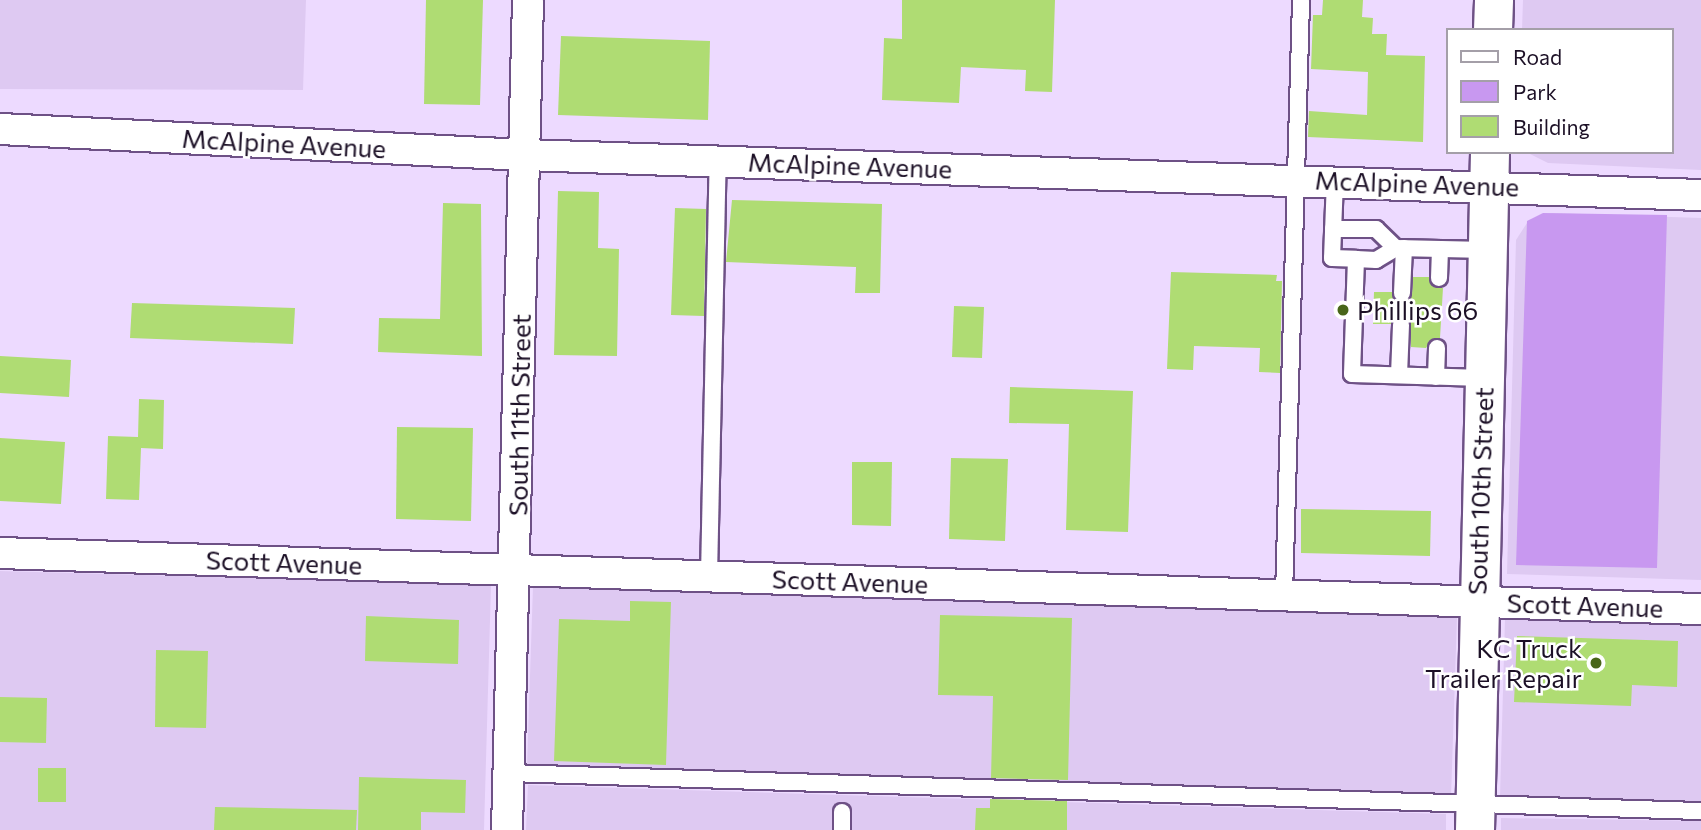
<!DOCTYPE html>
<html>
<head>
<meta charset="utf-8">
<style>
  body { margin:0 }
  #map { position:relative; width:1701px; height:830px; overflow:hidden; background:#eddaff; font-family:Commissioner,sans-serif }
  div>[style] { position:absolute }
  .built>* { inset:0; background:#dec9f2 }
  .green>* { inset:0; background:#c898f0 }
  .building>* { inset:0; background:#afdc73 }
  .roads { filter:drop-shadow(2px 0 #6e5186) drop-shadow(-2px 0 #6e5186) drop-shadow(0 2px #6e5186) drop-shadow(0 -2px #6e5186) }
  .service>* { height:16px; margin:-8px; padding:0 8px; transform-origin:8px; border-radius:8px; background:#fff }
  .minor>* { height:30px; margin:-15px; padding:0 15px; transform-origin:15px; border-radius:15px; background:#fff }
  .tertiary>* { height:38px; margin:-19px; padding:0 19px; transform-origin:19px; border-radius:19px; background:#fff }
  .dots>* { width:19px; height:19px; translate:-50% -50%; box-sizing:border-box; border:4px solid #fff; border-radius:50% }
  span { translate:-50% -50%; white-space:nowrap; text-align:center; line-height:1.15; -webkit-text-stroke:5px #fff; paint-order:stroke }
  .street-label { font-size:26px; color:#1c1026 }
  .poi-label { font-size:26px; color:#1c1026 }
  .left { translate:0 -50%; text-align:left }
  .right { translate:-100% -50%; text-align:right }
  .legend { position:absolute; left:1446px; top:28px; width:228px; height:126px; box-sizing:border-box; background:#fff; border:2px solid #a49fa8; margin:0; padding:9px 12px; list-style:none; font-size:21px; color:#1c1026 }
  .legend li { display:flex; align-items:center; gap:14px; height:35px }
  .legend b { width:35px; border:2px solid #a49fa8 }
</style>
</head>
<body>
<div id="map">
  <div class="built">
    <i style="clip-path:polygon(0 0,306px 0,303px 90px,0 89px)"></i>
    <i style="clip-path:polygon(1523px 0,1701px 0,1701px 170px,1548px 163px,1528px 153px,1671px 152px,1671px 30px,1522px 30px)"></i>
    <i style="clip-path:polygon(1552px 213px,1701px 218px,1701px 580px,1507px 574px,1516px 240px,1529px 220px)"></i>
    <i style="clip-path:polygon(0 571px,491px 585px,484px 830px,0 830px)"></i>
    <i style="clip-path:polygon(533px 586px,1457px 618px,1451px 797px,527px 766px)"></i>
    <i style="clip-path:polygon(1505px 619px,1701px 625px,1701px 804px,1500px 797px)"></i>
    <i style="clip-path:polygon(528px 785px,1446px 814px,1446px 830px,526px 830px)"></i>
    <i style="clip-path:polygon(1501px 818px,1701px 821px,1701px 830px,1501px 830px)"></i>
  </div>
  <div class="green">
    <i style="clip-path:polygon(1543px 213px,1667px 215px,1657px 568px,1516px 565px,1527px 221px)"></i>
  </div>
  <div class="building">
    <i style="clip-path:polygon(426px 0,483px 0,480px 105px,424px 104px)"></i>
    <i style="clip-path:polygon(902px 0,1055px 0,1052px 92px,1025px 91px,1026px 70px,961px 67px,959px 103px,882px 100px,884px 38px,902px 39px)"></i>
    <i style="clip-path:polygon(1323px 0,1363px 0,1362px 17px,1373px 18px,1372px 34px,1387px 34px,1386px 55px,1425px 56px,1423px 142px,1308px 137px,1309px 111px,1367px 115px,1368px 72px,1311px 69px,1313px 15px,1322px 15px)"></i>
    <i style="clip-path:polygon(561px 36px,710px 41px,708px 120px,558px 115px)"></i>
    <i style="clip-path:polygon(558px 191px,599px 192px,598px 248px,619px 249px,617px 356px,554px 355px)"></i>
    <i style="clip-path:polygon(732px 200px,882px 204px,880px 293px,855px 293px,856px 267px,726px 262px)"></i>
    <i style="clip-path:polygon(443px 203px,481px 204px,482px 356px,378px 352px,379px 318px,440px 319px)"></i>
    <i style="clip-path:polygon(675px 208px,706px 209px,704px 316px,671px 315px)"></i>
    <i style="clip-path:polygon(1171px 272px,1277px 275px,1276px 281px,1282px 281px,1280px 373px,1259px 372px,1260px 348px,1194px 346px,1193px 370px,1167px 369px)"></i>
    <i style="clip-path:polygon(1413px 277px,1429px 277px,1433px 286px,1443px 288px,1440px 338px,1432px 339px,1426px 348px,1411px 347px,1411px 325px,1406px 316px,1396px 316px,1391px 324px,1373px 324px,1374px 292px,1392px 292px,1396px 301px,1406px 303px,1412px 294px)"></i>
    <i style="clip-path:polygon(132px 303px,295px 308px,293px 344px,130px 338px)"></i>
    <i style="clip-path:polygon(954px 306px,984px 307px,982px 358px,952px 357px)"></i>
    <i style="clip-path:polygon(0 356px,71px 360px,69px 397px,0 393px)"></i>
    <i style="clip-path:polygon(1010px 387px,1133px 391px,1128px 532px,1066px 530px,1069px 424px,1009px 423px)"></i>
    <i style="clip-path:polygon(139px 399px,164px 400px,163px 449px,141px 448px,139px 500px,106px 499px,108px 436px,138px 437px)"></i>
    <i style="clip-path:polygon(397px 427px,473px 428px,471px 521px,396px 519px)"></i>
    <i style="clip-path:polygon(0 438px,65px 442px,61px 504px,0 501px)"></i>
    <i style="clip-path:polygon(951px 458px,1008px 459px,1005px 541px,949px 539px)"></i>
    <i style="clip-path:polygon(852px 462px,892px 462px,891px 526px,852px 525px)"></i>
    <i style="clip-path:polygon(1301px 509px,1431px 511px,1430px 556px,1301px 553px)"></i>
    <i style="clip-path:polygon(630px 601px,671px 602px,666px 765px,554px 761px,559px 619px,630px 621px)"></i>
    <i style="clip-path:polygon(940px 615px,1072px 618px,1068px 780px,991px 778px,993px 696px,938px 695px)"></i>
    <i style="clip-path:polygon(366px 616px,459px 620px,458px 664px,365px 661px)"></i>
    <i style="clip-path:polygon(1517px 636px,1678px 641px,1677px 687px,1632px 685px,1631px 706px,1514px 702px)"></i>
    <i style="clip-path:polygon(156px 650px,208px 651px,206px 728px,155px 727px)"></i>
    <i style="clip-path:polygon(0 697px,47px 698px,46px 743px,0 742px)"></i>
    <i style="clip-path:polygon(38px 768px,66px 768px,66px 802px,38px 802px)"></i>
    <i style="clip-path:polygon(359px 777px,466px 780px,465px 813px,421px 812px,421px 830px,358px 830px)"></i>
    <i style="clip-path:polygon(990px 799px,1067px 801px,1067px 830px,975px 830px,976px 808px,990px 808px)"></i>
    <i style="clip-path:polygon(215px 807px,357px 810px,356px 830px,214px 830px)"></i>
  </div>
  <div class="roads">
    <div class="service">
      <i style="left:1335px;top:180px;width:78px;rotate:92.2deg"></i>
      <i style="left:1332px;top:258px;width:24px;rotate:2deg"></i>
      <i style="left:1356px;top:259px;width:115px;rotate:92deg"></i>
      <i style="left:1352px;top:374px;width:131px;rotate:1.7deg"></i>
      <i style="left:1333px;top:229px;width:43px"></i>
      <i style="left:1376px;top:229px;width:28px;rotate:44deg"></i>
      <i style="left:1396px;top:248px;width:91px;rotate:1.3deg"></i>
      <i style="left:1356px;top:259px;width:20px;rotate:3deg"></i>
      <i style="left:1376px;top:260px;width:23px;rotate:-31deg"></i>
      <i style="left:1439px;top:278px;width:29px;rotate:-88deg"></i>
      <i style="left:1402px;top:293px;width:45px;rotate:-87.5deg"></i>
      <i style="left:1399px;top:375px;width:50px;rotate:-87.7deg"></i>
      <i style="left:1436px;top:377px;width:29px;rotate:-88deg"></i>
      <i style="left:709px;top:576px;width:415px;rotate:-88.8deg"></i>
      <i style="left:1284px;top:595px;width:595px;rotate:-88.36deg"></i>
      <i style="left:509px;top:773px;width:1193px;rotate:1.83deg"></i>
      <i style="left:842px;top:830px;width:18px;rotate:-90deg"></i>
    </div>
    <div class="minor">
      <i style="left:0;top:129px;width:526px;rotate:2.84deg"></i>
      <i style="left:525px;top:155px;width:1177px;rotate:1.95deg"></i>
      <i style="left:0;top:553px;width:1702px;rotate:1.89deg"></i>
      <i style="left:507px;top:830px;width:830px;rotate:-88.55deg"></i>
    </div>
    <div class="tertiary">
      <i style="left:1493px;top:30px;width:30px;rotate:-88deg"></i>
      <i style="left:1475px;top:830px;width:678px;rotate:-88.73deg"></i>
    </div>
  </div>
  <div class="dots">
    <i style="left:1343px;top:310px;background:#486519"></i>
    <i style="left:1596px;top:663px;background:#486519"></i>
  </div>
  <div class="street-label">
    <span style="left:284px;top:143px;rotate:3deg">McAlpine Avenue</span>
    <span style="left:850px;top:165px;rotate:2deg">McAlpine Avenue</span>
    <span style="left:1417px;top:183px;rotate:2deg">McAlpine Avenue</span>
    <span style="left:519px;top:415px;rotate:-89deg">South 11th Street</span>
    <span style="left:1480px;top:491px;rotate:-88deg">South 10th Street</span>
    <span style="left:284px;top:562px;rotate:2deg">Scott Avenue</span>
    <span style="left:850px;top:581px;rotate:2deg">Scott Avenue</span>
    <span style="left:1585px;top:605px;rotate:2deg">Scott Avenue</span>
  </div>
  <div class="poi-label">
    <span class="left" style="left:1357px;top:310px">Phillips 66</span>
    <span class="right" style="left:1582px;top:663px">KC Truck<br>Trailer Repair</span>
  </div>
  <ul class="legend">
  <li><b style="height:9px;background:#fff"></b>Road</li>
  <li><b style="height:19px;background:#c898f0"></b>Park</li>
  <li><b style="height:19px;background:#afdc73"></b>Building</li>
  </ul>
</div>
</body>
</html>
